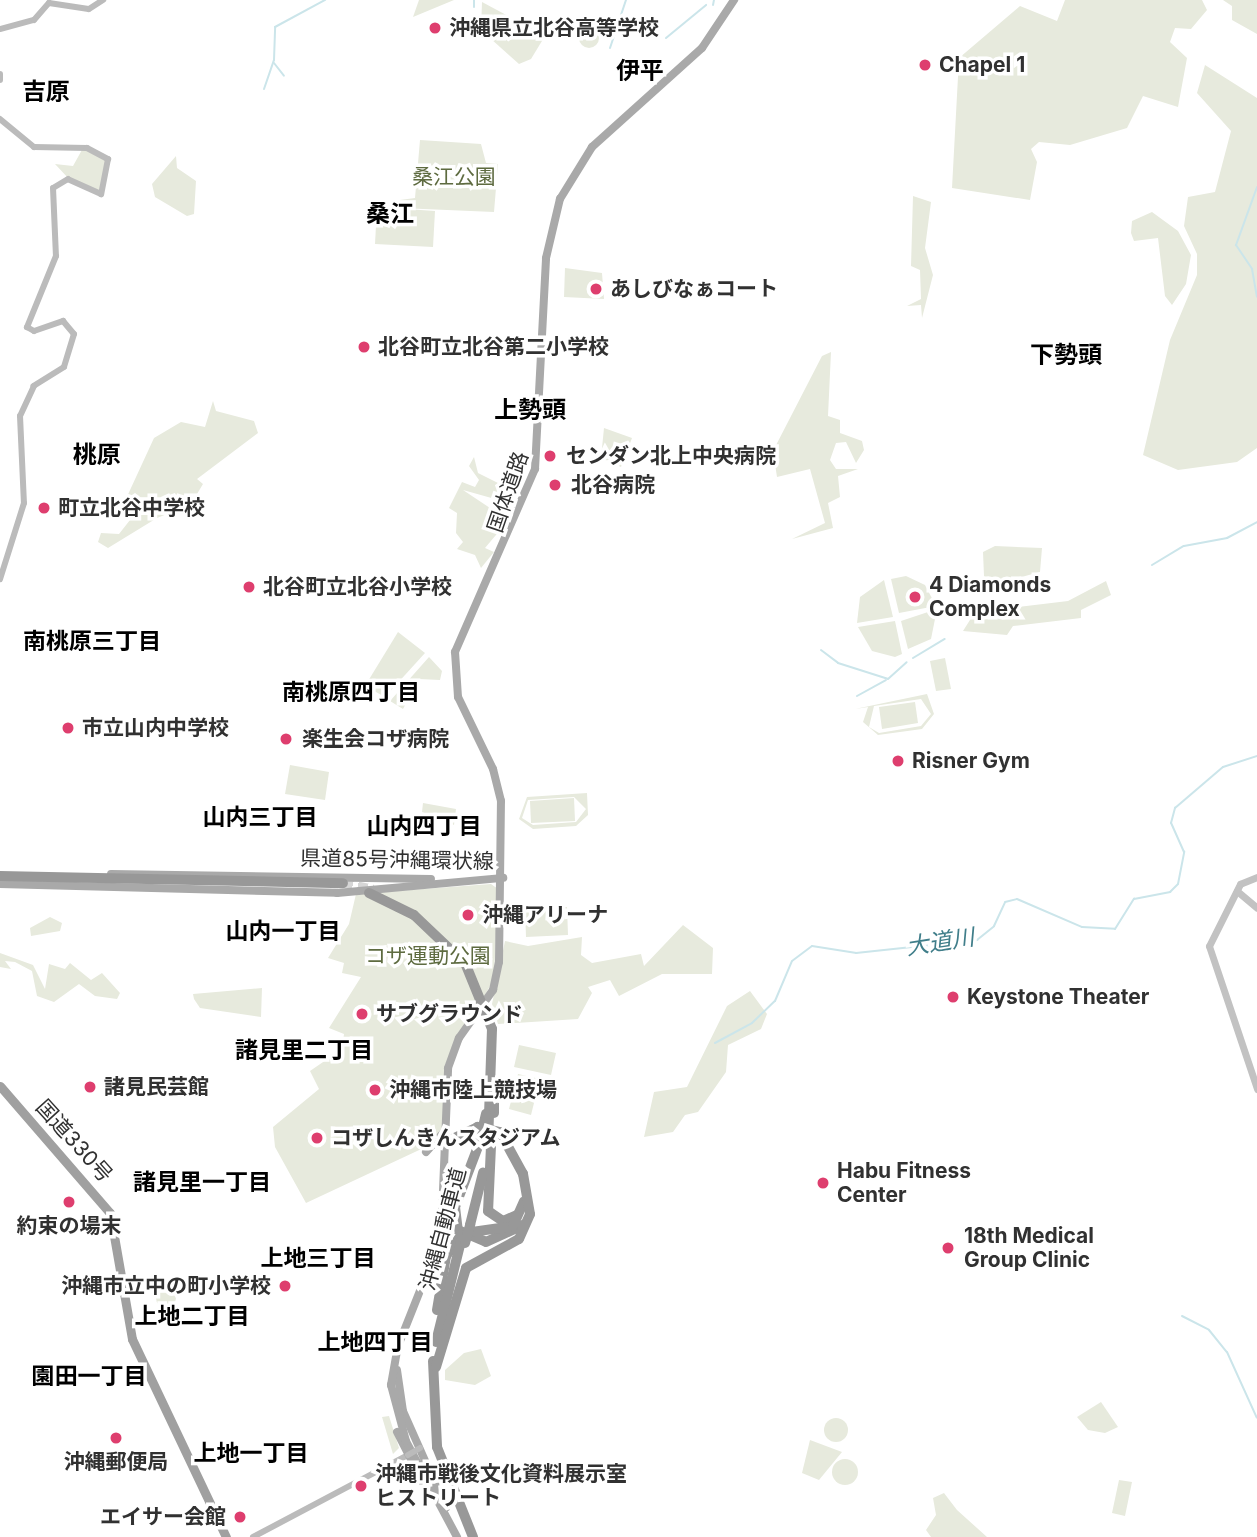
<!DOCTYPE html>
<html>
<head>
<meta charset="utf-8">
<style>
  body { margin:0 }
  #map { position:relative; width:1257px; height:1537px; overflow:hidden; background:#fff; font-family:Inter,"Noto Sans JP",sans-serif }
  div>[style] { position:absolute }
  .green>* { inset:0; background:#e7eadd }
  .round { border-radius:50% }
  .stream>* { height:2px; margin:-1px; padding:0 1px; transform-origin:1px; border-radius:1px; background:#cbe5ea }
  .taxiway>* { height:7px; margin:-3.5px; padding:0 3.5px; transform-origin:3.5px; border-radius:3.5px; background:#c2c2c2 }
  .motorway-tunnel>* { height:10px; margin-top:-5px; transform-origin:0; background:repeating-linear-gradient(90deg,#d6d6d6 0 10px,transparent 0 15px) }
  .secondary>* { height:6px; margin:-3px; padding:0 3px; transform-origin:3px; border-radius:3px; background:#bbb }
  .primary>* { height:8px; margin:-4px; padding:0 4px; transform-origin:4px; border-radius:4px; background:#a9a9a9 }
  .trunk>* { height:9px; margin:-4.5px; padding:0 4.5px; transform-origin:4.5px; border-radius:4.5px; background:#a0a0a0 }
  .motorway>* { height:10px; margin:-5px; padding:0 5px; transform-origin:5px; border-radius:5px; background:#989898 }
  .secondary-bridge>* { height:6px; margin:-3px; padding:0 3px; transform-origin:3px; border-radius:3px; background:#bbb }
  .motorway-bridge>* { height:10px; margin:-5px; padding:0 5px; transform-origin:5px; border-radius:5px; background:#989898 }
  .dots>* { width:19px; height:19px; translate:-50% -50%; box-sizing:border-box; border:4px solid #fff; border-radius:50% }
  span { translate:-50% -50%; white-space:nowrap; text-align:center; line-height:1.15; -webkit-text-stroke:7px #fff; paint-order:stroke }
  .poi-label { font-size:21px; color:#313131; font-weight:700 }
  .left { translate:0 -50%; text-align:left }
  .right { translate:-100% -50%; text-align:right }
  .park-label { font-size:21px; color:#5e6b40 }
  .street-label { font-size:21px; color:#313131 }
  .neighbourhood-label { font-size:23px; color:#000; font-weight:700 }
  .water-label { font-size:23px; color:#407e8a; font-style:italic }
  .quarter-label { font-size:24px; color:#000; font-weight:700 }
</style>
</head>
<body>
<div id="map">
  <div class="green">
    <i style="clip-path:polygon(419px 0,454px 0,413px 17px)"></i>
    <i style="clip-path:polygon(1065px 0,1202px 0,1207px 10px,1191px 29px,1175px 28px,1170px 42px,1187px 58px,1178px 107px,1143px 96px,1127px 128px,1070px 145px,1039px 142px,1031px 149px,1037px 162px,1030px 200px,952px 188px,959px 58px,1020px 6px,1057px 21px)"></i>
    <i style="clip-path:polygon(1223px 0,1257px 0,1257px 34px,1232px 20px,1232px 6px)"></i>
    <i style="clip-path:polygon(482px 2px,545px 36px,531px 59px,519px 64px,481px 30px)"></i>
    <i class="round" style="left:579px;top:28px;width:20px;height:20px"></i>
    <i style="clip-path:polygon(1205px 65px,1257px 98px,1257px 448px,1237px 462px,1178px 470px,1143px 455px,1170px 340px,1197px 275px,1197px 254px,1184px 226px,1188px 197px,1215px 192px,1231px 131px,1197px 93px)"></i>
    <i style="clip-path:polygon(420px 140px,481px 144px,486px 163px,498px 164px,494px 212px,400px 208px,400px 200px,415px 198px)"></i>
    <i style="clip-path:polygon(83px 148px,107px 156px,101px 194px,69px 179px,55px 164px,73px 166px)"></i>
    <i style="clip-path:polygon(176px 156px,177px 168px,196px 181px,194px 214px,187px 216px,155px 197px,152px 184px)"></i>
    <i style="clip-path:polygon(913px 196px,931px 202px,925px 248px,933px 275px,922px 318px,921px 305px,907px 306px,921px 299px,920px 270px,911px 266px)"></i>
    <i style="clip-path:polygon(377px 207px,435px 211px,433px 247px,375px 244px)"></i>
    <i style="clip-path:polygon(1152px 212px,1178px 231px,1191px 255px,1186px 284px,1172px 305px,1165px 296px,1158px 238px,1134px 241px,1131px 233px,1132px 221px)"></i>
    <i style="clip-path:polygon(565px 268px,602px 273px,604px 299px,564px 297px)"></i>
    <i style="clip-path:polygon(831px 352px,828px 416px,840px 420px,840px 433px,862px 441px,864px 450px,856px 463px,846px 442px,836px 443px,830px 460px,836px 469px,858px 469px,838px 476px,840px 497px,828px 503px,833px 528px,792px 539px,825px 523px,810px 469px,777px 477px,773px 451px,822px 356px)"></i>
    <i style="clip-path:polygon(213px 401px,216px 411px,254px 421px,258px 433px,197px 479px,203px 484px,194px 499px,204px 508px,187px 506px,157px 518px,108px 548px,98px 542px,101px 533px,119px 534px,130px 520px,119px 514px,154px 438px,181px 422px,205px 427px)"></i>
    <i style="clip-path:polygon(604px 428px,632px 438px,621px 467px,601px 458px)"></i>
    <i style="clip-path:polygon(474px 457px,478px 473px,500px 484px,495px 499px,463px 490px,493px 510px,493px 524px,501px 529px,485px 548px,494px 552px,481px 568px,475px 555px,457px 549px,463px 542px,456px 533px,457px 513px,449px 508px,462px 482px,475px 487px,479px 480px,469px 466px)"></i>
    <i style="clip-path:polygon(995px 546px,1042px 548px,1040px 572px,992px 585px,984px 576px,983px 552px)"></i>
    <i style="clip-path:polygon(906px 576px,925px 585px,936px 606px,899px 613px,891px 579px)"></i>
    <i style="clip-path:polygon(884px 580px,893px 617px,857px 623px,860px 597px)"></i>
    <i style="clip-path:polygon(1106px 581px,1111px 595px,1081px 610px,1081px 618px,1013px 626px,1007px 635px,963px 631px,975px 612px,1068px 601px)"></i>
    <i style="clip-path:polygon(937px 609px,931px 639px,908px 649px,901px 621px)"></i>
    <i style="clip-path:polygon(895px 621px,902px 654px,895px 657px,872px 651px,858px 627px)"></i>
    <i style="clip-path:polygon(398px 632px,425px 653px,385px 697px,365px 686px)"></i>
    <i style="clip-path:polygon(429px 657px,442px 671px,440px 680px,419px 679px,403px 709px,390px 701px)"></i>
    <i style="clip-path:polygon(945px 658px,951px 689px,936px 691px,930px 661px)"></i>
    <i style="clip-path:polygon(evenodd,927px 694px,934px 714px,922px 729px,878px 735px,863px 722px,868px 707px,855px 709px,927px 694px,921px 699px,931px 714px,921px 726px,879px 733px,869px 727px,874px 706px,921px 699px)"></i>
    <i style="clip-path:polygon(915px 702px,918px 723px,882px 729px,879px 707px)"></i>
    <i style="clip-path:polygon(290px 765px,329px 772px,325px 800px,285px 794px)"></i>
    <i style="clip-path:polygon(evenodd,587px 793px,588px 815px,576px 826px,533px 829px,519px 819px,527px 797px,587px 793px,574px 797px,586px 809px,576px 822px,533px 825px,522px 818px,528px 800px,574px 797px)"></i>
    <i style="clip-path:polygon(574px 798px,575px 821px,531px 823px,530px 801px)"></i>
    <i style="clip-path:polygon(423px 803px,456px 809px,454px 825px,422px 812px)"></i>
    <i style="clip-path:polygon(491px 884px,498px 889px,494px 979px,445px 1065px,443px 1129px,432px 1144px,306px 1203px,275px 1147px,273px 1127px,319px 1089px,310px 1071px,342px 1049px,344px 1034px,329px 1028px,361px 977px,342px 973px,344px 963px,328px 958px,349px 924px,356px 894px)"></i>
    <i style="clip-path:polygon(567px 907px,568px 935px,526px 937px,525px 909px)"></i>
    <i style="clip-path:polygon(50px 917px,62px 923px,60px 931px,31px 936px,30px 928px)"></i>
    <i style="clip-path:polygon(683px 925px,713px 948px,712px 974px,662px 974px,619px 996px,610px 980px,588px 987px,592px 993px,578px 1019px,498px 1024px,492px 1004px,505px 941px,528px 946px,582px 937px,581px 955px,592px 963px,641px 954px,644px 966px)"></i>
    <i style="clip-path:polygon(0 953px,33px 965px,45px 989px,49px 964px,65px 969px,70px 963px,91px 980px,102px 973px,120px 993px,117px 999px,95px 996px,79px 984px,54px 1002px,37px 996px,32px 971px,15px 962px,5px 961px,11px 969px,0 967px)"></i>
    <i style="clip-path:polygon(262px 988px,261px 1017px,200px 1008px,194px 999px,193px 994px)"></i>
    <i style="clip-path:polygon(750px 991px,767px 1014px,761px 1029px,728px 1045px,726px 1072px,698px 1112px,685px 1115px,673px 1132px,644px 1137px,654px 1092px,687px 1087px,727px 1006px)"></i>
    <i style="clip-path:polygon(519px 1045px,556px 1053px,551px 1075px,514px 1067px)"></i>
    <i style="clip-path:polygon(518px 1074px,540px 1079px,531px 1115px,509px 1109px)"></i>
    <i class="round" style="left:156px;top:1288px;width:20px;height:20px"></i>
    <i style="clip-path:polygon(481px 1349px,491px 1376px,475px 1385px,445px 1380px,445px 1370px,464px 1353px)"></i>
    <i style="clip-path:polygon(1101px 1402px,1118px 1427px,1105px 1433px,1088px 1430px,1077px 1417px)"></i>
    <i style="clip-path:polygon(389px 1416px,399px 1448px,393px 1454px,382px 1417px)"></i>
    <i class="round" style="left:824px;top:1418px;width:24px;height:24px"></i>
    <i style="clip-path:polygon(810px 1440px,842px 1452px,819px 1480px,802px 1473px)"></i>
    <i class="round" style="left:832px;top:1459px;width:26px;height:26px"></i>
    <i style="clip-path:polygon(1119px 1480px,1132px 1482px,1125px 1516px,1112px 1513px)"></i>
    <i style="clip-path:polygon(944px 1493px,957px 1510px,987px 1537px,931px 1537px,926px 1530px,936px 1515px,933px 1498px)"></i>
  </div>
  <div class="stream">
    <i style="left:474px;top:0;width:7px;rotate:90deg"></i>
    <i style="left:713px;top:5px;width:5px;rotate:-79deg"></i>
    <i style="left:666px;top:38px;width:52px;rotate:-39.5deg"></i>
    <i style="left:610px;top:48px;width:51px;rotate:-71.6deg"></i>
    <i style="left:274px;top:63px;width:16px;rotate:52deg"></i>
    <i style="left:264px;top:89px;width:31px;rotate:-71deg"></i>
    <i style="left:274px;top:60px;width:33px;rotate:-88deg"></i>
    <i style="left:275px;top:27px;width:57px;rotate:-28.4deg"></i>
    <i style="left:1257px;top:187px;width:62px;rotate:109.9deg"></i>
    <i style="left:1236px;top:245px;width:29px;rotate:56deg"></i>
    <i style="left:1252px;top:269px;width:28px;rotate:80deg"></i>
    <i style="left:1152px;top:565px;width:37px;rotate:-31deg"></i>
    <i style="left:1184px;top:546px;width:44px;rotate:-10.5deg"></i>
    <i style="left:1227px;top:538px;width:34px;rotate:-28deg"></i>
    <i style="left:821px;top:650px;width:21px;rotate:37deg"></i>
    <i style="left:838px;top:663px;width:52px;rotate:17.7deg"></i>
    <i style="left:888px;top:679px;width:25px;rotate:-42deg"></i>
    <i style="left:913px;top:658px;width:37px;rotate:-31deg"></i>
    <i style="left:857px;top:696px;width:33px;rotate:-29deg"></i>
    <i style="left:715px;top:1043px;width:42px;rotate:-28.4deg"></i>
    <i style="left:752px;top:1023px;width:32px;rotate:-44deg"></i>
    <i style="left:775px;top:1001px;width:43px;rotate:-67deg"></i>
    <i style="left:792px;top:961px;width:25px;rotate:-37deg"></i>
    <i style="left:812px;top:946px;width:45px;rotate:9deg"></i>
    <i style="left:856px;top:953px;width:122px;rotate:-6.1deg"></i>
    <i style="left:977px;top:940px;width:22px;rotate:-39deg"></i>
    <i style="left:994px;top:926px;width:26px;rotate:-65deg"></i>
    <i style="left:1005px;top:902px;width:12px;rotate:-14deg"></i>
    <i style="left:1017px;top:899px;width:71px;rotate:23.3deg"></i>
    <i style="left:1082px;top:927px;width:33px;rotate:3deg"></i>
    <i style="left:1115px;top:929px;width:36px;rotate:-58deg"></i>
    <i style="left:1134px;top:899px;width:37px;rotate:-11deg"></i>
    <i style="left:1170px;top:892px;width:11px;rotate:-45deg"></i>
    <i style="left:1178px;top:884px;width:33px;rotate:-79deg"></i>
    <i style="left:1184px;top:852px;width:32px;rotate:-114deg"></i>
    <i style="left:1171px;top:823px;width:16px;rotate:-75deg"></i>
    <i style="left:1175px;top:808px;width:63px;rotate:-40.5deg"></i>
    <i style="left:1223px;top:767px;width:36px;rotate:-18deg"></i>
    <i style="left:1182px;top:1316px;width:30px;rotate:27deg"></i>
    <i style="left:1209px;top:1330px;width:28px;rotate:51deg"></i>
    <i style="left:1227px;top:1352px;width:72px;rotate:65.6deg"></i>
  </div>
  <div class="taxiway">
    <i style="left:1257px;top:877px;width:18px;rotate:158deg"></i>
    <i style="left:1240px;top:884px;width:69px;rotate:116.6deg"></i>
    <i style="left:1209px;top:946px;width:151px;rotate:71.4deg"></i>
    <i style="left:1237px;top:891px;width:26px;rotate:40deg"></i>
  </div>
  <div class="motorway-tunnel">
    <i style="left:343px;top:883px;width:31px;rotate:13deg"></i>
  </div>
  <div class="secondary">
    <i style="left:0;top:29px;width:35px;rotate:-15deg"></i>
    <i style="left:34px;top:20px;width:23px;rotate:-49deg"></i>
    <i style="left:49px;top:3px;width:40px;rotate:8.5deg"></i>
    <i style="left:89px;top:9px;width:17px;rotate:-33deg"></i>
    <i style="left:0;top:74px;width:6px;rotate:90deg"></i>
    <i style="left:0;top:119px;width:44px;rotate:39.5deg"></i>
    <i style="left:34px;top:147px;width:53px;rotate:1.1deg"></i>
    <i style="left:87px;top:148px;width:24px;rotate:28deg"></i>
    <i style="left:108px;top:159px;width:36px;rotate:101deg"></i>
    <i style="left:101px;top:194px;width:36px;rotate:-156deg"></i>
    <i style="left:68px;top:179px;width:17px;rotate:149deg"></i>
    <i style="left:53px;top:188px;width:68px;rotate:87.5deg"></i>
    <i style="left:56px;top:256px;width:77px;rotate:112.2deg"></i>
    <i style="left:27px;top:327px;width:8px;rotate:30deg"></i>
    <i style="left:34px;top:331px;width:31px;rotate:-19deg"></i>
    <i style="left:63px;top:321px;width:17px;rotate:50deg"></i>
    <i style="left:74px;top:334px;width:34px;rotate:107deg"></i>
    <i style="left:64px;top:367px;width:36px;rotate:148deg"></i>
    <i style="left:34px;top:386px;width:33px;rotate:115deg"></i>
    <i style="left:20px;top:416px;width:87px;rotate:87.4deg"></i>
    <i style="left:24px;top:503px;width:80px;rotate:107.5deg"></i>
    <i style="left:253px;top:1537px;width:175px;rotate:-27.9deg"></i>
  </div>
  <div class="primary">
    <i style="left:111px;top:874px;width:320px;rotate:0.9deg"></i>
    <i style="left:0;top:884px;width:337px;rotate:1.5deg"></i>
    <i style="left:337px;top:893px;width:167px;rotate:-5.2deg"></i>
    <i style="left:426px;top:1152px;width:28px;rotate:-48deg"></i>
    <i style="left:397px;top:1370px;width:41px;rotate:81.7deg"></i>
    <i style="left:403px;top:1411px;width:106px;rotate:66.1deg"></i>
    <i style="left:397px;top:1432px;width:57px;rotate:63deg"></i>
    <i style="left:457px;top:1537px;width:109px;rotate:-118deg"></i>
    <i style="left:406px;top:1441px;width:58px;rotate:-105deg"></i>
    <i style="left:391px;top:1385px;width:40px;rotate:-80deg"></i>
    <i style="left:398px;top:1346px;width:116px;rotate:-68.3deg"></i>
    <i style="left:441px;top:1238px;width:170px;rotate:-87.6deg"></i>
    <i style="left:448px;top:1068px;width:32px;rotate:-70deg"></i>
    <i style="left:459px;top:1038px;width:59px;rotate:-54.7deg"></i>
    <i style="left:493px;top:990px;width:29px;rotate:-78deg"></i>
    <i style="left:499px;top:962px;width:161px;rotate:-89.3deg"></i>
    <i style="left:501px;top:801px;width:33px;rotate:-104deg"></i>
    <i style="left:493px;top:769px;width:80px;rotate:-115.9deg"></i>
    <i style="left:458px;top:697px;width:45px;rotate:-93.8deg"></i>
    <i style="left:455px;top:652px;width:200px;rotate:-66.4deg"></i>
    <i style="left:535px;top:469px;width:211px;rotate:-87deg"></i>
    <i style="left:546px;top:258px;width:61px;rotate:-76.7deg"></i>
    <i style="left:560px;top:199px;width:61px;rotate:-58.4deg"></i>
    <i style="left:592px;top:147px;width:148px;rotate:-42deg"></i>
    <i style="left:702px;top:48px;width:58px;rotate:-56.3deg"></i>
  </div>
  <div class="trunk">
    <i style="left:0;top:1086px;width:168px;rotate:49.1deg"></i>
    <i style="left:110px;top:1213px;width:128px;rotate:80.1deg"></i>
    <i style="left:132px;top:1339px;width:219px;rotate:64.6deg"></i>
  </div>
  <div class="motorway">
    <i style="left:0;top:876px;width:343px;rotate:1.2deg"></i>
    <i style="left:369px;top:893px;width:50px;rotate:26.1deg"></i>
    <i style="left:414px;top:915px;width:59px;rotate:43.6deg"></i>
    <i style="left:494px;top:1113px;width:19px;rotate:-90deg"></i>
    <i style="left:479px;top:1144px;width:67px;rotate:110.9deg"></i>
    <i style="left:455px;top:1207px;width:23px;rotate:83deg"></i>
    <i style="left:458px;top:1230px;width:30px;rotate:23deg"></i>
    <i style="left:486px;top:1242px;width:41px;rotate:-24.7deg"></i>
    <i style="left:491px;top:1146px;width:65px;rotate:92.6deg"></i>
    <i style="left:488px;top:1211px;width:18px;rotate:34deg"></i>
    <i style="left:503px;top:1221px;width:15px;rotate:-23deg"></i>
    <i style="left:470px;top:1225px;width:54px;rotate:-76deg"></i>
    <i style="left:465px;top:1233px;width:49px;rotate:-8.3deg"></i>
    <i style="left:513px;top:1226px;width:27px;rotate:-66deg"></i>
    <i style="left:437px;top:1310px;width:55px;rotate:-80.5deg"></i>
    <i style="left:446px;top:1256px;width:26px;rotate:-54deg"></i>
    <i style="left:436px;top:1342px;width:104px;rotate:-76.1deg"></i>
    <i style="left:433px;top:1361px;width:86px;rotate:87.3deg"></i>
    <i style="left:437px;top:1447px;width:97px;rotate:68.2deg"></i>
    <i style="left:436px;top:1367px;width:103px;rotate:-73.1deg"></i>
    <i style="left:466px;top:1268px;width:60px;rotate:-28.7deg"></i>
    <i style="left:519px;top:1239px;width:27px;rotate:-66deg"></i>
    <i style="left:530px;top:1214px;width:41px;rotate:-99.9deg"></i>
    <i style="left:523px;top:1174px;width:48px;rotate:-118.7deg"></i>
    <i style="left:500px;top:1132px;width:23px;rotate:-167deg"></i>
    <i style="left:478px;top:1127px;width:35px;rotate:155deg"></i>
  </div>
  <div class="secondary-bridge">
    <i style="left:408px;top:1455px;width:14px;rotate:-30deg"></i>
  </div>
  <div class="motorway-bridge">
    <i style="left:461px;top:953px;width:82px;rotate:67.8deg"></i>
    <i style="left:492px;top:1029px;width:116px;rotate:92deg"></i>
    <i style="left:479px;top:1144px;width:31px;rotate:-77deg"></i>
    <i style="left:465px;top:1243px;width:19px;rotate:-74deg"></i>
  </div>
  <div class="dots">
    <i style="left:435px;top:28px;background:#de3e6e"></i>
    <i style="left:925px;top:65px;background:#de3e6e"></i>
    <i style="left:596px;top:289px;background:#de3e6e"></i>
    <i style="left:364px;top:347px;background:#de3e6e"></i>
    <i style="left:550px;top:456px;background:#de3e6e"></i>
    <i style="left:555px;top:485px;background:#de3e6e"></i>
    <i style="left:44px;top:508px;background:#de3e6e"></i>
    <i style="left:249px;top:587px;background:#de3e6e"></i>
    <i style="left:915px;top:597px;background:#de3e6e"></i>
    <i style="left:68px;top:728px;background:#de3e6e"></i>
    <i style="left:286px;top:739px;background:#de3e6e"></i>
    <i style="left:898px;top:761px;background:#de3e6e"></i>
    <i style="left:468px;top:915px;background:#de3e6e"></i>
    <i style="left:953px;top:997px;background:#de3e6e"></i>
    <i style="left:362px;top:1014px;background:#de3e6e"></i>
    <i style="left:90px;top:1087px;background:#de3e6e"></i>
    <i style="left:375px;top:1090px;background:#de3e6e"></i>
    <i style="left:317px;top:1138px;background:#de3e6e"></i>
    <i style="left:823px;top:1183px;background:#de3e6e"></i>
    <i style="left:69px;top:1202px;background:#de3e6e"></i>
    <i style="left:948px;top:1248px;background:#de3e6e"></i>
    <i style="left:285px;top:1286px;background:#de3e6e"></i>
    <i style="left:116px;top:1438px;background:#de3e6e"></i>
    <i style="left:361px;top:1486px;background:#de3e6e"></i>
    <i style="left:240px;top:1517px;background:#de3e6e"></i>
  </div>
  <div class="poi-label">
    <span class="left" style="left:449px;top:28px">沖縄県立北谷高等学校</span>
    <span class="left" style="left:939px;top:65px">Chapel 1</span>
    <span class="left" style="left:610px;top:289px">あしびなぁコート</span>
    <span class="left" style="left:378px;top:347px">北谷町立北谷第二小学校</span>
    <span class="left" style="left:566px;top:456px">センダン北上中央病院</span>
    <span class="left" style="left:571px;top:485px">北谷病院</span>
    <span class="left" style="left:58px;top:508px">町立北谷中学校</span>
    <span class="left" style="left:929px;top:597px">4 Diamonds<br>Complex</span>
    <span class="left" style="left:263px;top:587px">北谷町立北谷小学校</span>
    <span class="left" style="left:82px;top:728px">市立山内中学校</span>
    <span class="left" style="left:302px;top:739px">楽生会コザ病院</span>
    <span class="left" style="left:912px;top:761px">Risner Gym</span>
    <span class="left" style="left:482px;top:915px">沖縄アリーナ</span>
    <span class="left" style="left:967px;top:997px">Keystone Theater</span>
    <span class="left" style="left:376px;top:1014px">サブグラウンド</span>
    <span class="left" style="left:104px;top:1087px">諸見民芸館</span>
    <span class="left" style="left:389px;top:1090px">沖縄市陸上競技場</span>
    <span class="left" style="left:331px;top:1138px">コザしんきんスタジアム</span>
    <span class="left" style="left:837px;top:1183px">Habu Fitness<br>Center</span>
    <span style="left:69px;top:1226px">約束の場末</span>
    <span class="left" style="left:964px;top:1248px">18th Medical<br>Group Clinic</span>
    <span class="right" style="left:271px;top:1286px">沖縄市立中の町小学校</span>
    <span style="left:116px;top:1462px">沖縄郵便局</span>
    <span class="left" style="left:375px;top:1486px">沖縄市戦後文化資料展示室<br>ヒストリート</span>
    <span class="right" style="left:226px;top:1517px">エイサー会館</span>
  </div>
  <div class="park-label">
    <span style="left:454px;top:177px">桑江公園</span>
    <span style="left:428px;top:956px">コザ運動公園</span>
  </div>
  <div class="street-label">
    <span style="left:508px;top:492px;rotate:-71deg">国体道路</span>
    <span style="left:397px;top:860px;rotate:1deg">県道85号沖縄環状線</span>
    <span style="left:74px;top:1141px;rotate:48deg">国道330号</span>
    <span style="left:443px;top:1229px;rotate:-75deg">沖縄自動車道</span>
  </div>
  <div class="neighbourhood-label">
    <span style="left:92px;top:641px">南桃原三丁目</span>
    <span style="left:351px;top:692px">南桃原四丁目</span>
    <span style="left:260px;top:817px">山内三丁目</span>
    <span style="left:424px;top:826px">山内四丁目</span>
    <span style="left:283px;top:931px">山内一丁目</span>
    <span style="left:304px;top:1050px">諸見里二丁目</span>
    <span style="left:202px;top:1182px">諸見里一丁目</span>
    <span style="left:318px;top:1258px">上地三丁目</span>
    <span style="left:192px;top:1316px">上地二丁目</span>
    <span style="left:375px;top:1342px">上地四丁目</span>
    <span style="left:89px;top:1376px">園田一丁目</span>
    <span style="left:251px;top:1453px">上地一丁目</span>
  </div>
  <div class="water-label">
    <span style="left:940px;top:942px;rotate:-9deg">大道川</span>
  </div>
  <div class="quarter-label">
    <span style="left:640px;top:71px">伊平</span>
    <span style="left:46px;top:92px">吉原</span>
    <span style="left:390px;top:214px">桑江</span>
    <span style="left:1066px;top:355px">下勢頭</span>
    <span style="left:530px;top:410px">上勢頭</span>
    <span style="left:97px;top:455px">桃原</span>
  </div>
</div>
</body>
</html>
